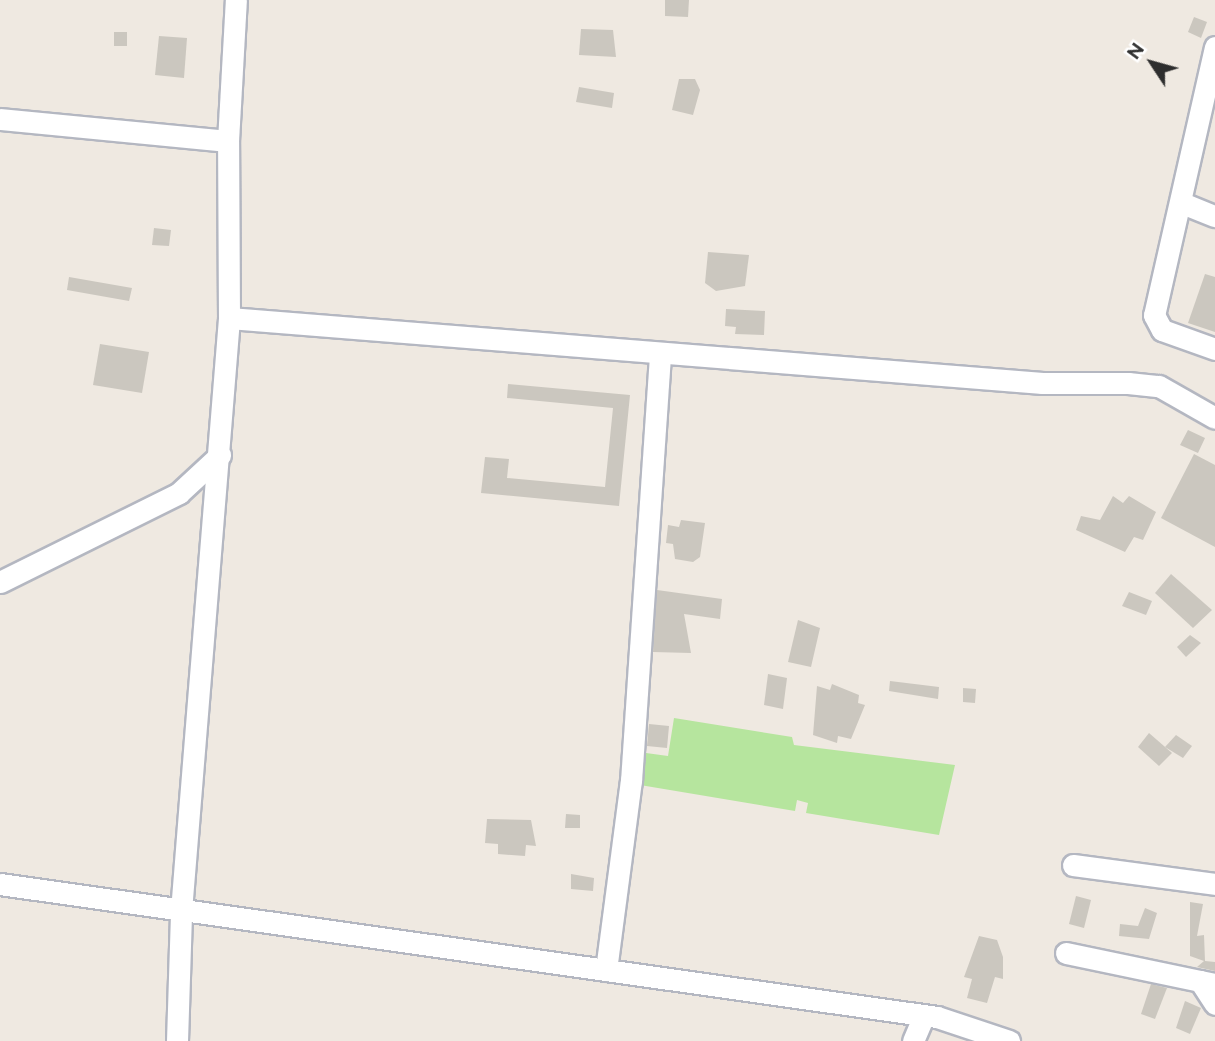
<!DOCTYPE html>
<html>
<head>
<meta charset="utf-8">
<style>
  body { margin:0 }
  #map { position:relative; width:1215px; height:1041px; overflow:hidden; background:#efe9e1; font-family:Raleway,sans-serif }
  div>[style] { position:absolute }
  .green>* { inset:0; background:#b6e59e }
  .building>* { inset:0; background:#cbc7bf }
  .roads { filter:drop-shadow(2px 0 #b4b7c1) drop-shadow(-2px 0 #b4b7c1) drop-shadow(0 2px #b4b7c1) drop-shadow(0 -2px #b4b7c1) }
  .minor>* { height:21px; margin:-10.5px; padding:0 10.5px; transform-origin:10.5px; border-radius:10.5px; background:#fff }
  span { translate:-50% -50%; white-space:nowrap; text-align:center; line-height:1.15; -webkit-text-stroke:5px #fff; paint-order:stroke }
  .north { position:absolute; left:1117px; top:28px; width:70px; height:70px; -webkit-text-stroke:5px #fff; paint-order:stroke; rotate:306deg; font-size:19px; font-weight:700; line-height:28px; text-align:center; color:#2e2e2e }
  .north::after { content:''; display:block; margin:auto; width:24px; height:32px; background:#2e2e2e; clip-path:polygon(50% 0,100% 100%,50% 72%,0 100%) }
</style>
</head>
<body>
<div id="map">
  <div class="green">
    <i style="clip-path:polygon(674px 718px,792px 737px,794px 745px,955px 765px,939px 835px,806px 813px,808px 803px,797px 800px,795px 811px,640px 785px,646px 753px,668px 756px)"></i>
  </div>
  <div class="building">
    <i style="clip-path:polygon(665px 0,689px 0,688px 17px,665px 16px)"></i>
    <i style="clip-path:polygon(1194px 17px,1207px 22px,1201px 38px,1188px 32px)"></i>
    <i style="clip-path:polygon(581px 29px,613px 30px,616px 57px,579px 55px)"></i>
    <i style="clip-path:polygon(114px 32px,127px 32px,127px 46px,114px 46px)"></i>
    <i style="clip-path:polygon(159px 36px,187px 38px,184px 78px,155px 75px)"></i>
    <i style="clip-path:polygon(679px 79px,695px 79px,700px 90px,693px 115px,672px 110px)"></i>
    <i style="clip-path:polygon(579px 87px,614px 93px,612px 108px,576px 102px)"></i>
    <i style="clip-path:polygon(154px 228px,171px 230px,169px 246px,152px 245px)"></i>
    <i style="clip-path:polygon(708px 252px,749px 255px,745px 286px,716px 291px,705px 283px)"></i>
    <i style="clip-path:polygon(1205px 274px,1215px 277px,1215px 332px,1188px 323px)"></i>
    <i style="clip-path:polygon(69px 277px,132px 288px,129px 301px,67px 290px)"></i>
    <i style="clip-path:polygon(726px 309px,765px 311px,764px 335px,735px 334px,736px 327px,725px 326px)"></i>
    <i style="clip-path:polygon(100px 344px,149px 352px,142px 393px,93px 385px)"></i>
    <i style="clip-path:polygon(508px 384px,630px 395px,619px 506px,481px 493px,485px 457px,509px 459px,507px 478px,605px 487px,613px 408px,507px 398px)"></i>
    <i style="clip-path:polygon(1188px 430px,1205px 438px,1198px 453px,1180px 445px)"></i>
    <i style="clip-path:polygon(1194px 454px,1215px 465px,1215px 547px,1161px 518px)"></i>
    <i style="clip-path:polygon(1113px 496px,1123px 503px,1129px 496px,1156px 512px,1143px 540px,1134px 537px,1125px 552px,1076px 530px,1081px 516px,1100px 520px)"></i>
    <i style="clip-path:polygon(681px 520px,705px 523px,700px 557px,693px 562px,675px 559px,673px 544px,666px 543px,668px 525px,679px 527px)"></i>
    <i style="clip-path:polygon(1171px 574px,1212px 610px,1193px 628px,1155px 593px)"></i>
    <i style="clip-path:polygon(657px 590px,722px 599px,720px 619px,684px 614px,691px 653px,653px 652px)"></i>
    <i style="clip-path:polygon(1129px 592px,1152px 601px,1146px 615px,1122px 606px)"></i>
    <i style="clip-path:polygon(798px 620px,820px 628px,811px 667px,788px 662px)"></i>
    <i style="clip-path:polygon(1190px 635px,1201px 643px,1186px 657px,1177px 647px)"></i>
    <i style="clip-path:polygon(768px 674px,787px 678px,783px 709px,764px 705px)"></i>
    <i style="clip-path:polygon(890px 681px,939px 687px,938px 699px,889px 691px)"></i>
    <i style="clip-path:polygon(832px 684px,859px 695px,858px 703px,865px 705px,851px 739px,838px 736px,837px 743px,813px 735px,817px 686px,830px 690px)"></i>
    <i style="clip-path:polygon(963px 688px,976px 689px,975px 703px,963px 702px)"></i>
    <i style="clip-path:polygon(649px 724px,669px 726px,667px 748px,647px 746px)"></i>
    <i style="clip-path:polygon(1149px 733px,1172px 753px,1159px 766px,1138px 747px)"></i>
    <i style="clip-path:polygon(1176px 735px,1192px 746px,1183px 758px,1165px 747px)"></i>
    <i style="clip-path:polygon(566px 814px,580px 815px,580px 828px,565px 828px)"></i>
    <i style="clip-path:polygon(487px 819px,531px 820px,536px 846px,526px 845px,525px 856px,498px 854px,498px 844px,485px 843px)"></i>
    <i style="clip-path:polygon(571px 874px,594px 878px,593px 891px,571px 889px)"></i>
    <i style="clip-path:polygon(1076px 896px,1091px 900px,1084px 928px,1069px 924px)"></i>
    <i style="clip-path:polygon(1190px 902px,1203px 904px,1197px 936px,1204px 935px,1205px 961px,1215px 962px,1215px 971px,1197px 967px,1204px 961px,1190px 956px)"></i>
    <i style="clip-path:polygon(1145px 908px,1157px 913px,1149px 939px,1119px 936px,1120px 924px,1138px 926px)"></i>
    <i style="clip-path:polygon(979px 936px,997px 940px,1003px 957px,1003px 979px,995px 977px,987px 1003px,967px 998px,972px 979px,964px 977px)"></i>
    <i style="clip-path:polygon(1151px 984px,1167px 988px,1155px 1019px,1141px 1014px)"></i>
    <i style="clip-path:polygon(1185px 1001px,1201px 1008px,1190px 1034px,1176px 1028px)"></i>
  </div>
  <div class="roads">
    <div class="minor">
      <i style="left:1215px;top:47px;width:275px;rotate:102.8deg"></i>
      <i style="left:1154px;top:315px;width:17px;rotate:62deg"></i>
      <i style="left:1162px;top:330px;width:56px;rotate:19.7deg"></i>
      <i style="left:0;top:119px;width:229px;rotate:5.5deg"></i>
      <i style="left:1182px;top:203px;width:35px;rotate:22deg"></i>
      <i style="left:229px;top:318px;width:816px;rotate:4.57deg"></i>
      <i style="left:1042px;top:383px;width:86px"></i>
      <i style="left:1128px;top:383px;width:31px;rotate:6deg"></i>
      <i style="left:1159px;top:386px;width:64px;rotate:29.7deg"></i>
      <i style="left:0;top:582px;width:200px;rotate:-26.4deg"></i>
      <i style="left:179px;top:493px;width:56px;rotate:-42.8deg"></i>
      <i style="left:1073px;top:865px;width:143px;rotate:7.6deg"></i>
      <i style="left:0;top:884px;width:946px;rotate:8.08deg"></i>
      <i style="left:937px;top:1017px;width:76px;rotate:18.4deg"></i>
      <i style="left:1066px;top:953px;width:137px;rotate:11.8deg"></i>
      <i style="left:606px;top:970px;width:191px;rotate:-82.5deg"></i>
      <i style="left:631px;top:781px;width:427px;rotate:-86.1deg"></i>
      <i style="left:1215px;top:984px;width:15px;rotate:-169deg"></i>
      <i style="left:1200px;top:981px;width:27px;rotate:57deg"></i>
      <i style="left:177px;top:1041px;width:130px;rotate:-88.2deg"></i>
      <i style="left:181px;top:911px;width:595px;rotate:-85.37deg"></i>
      <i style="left:229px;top:318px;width:177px;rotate:-90.3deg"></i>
      <i style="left:228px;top:141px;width:141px;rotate:-86.8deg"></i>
      <i style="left:913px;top:1041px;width:26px;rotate:-67deg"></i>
    </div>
  </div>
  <div class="north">N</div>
</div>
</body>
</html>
